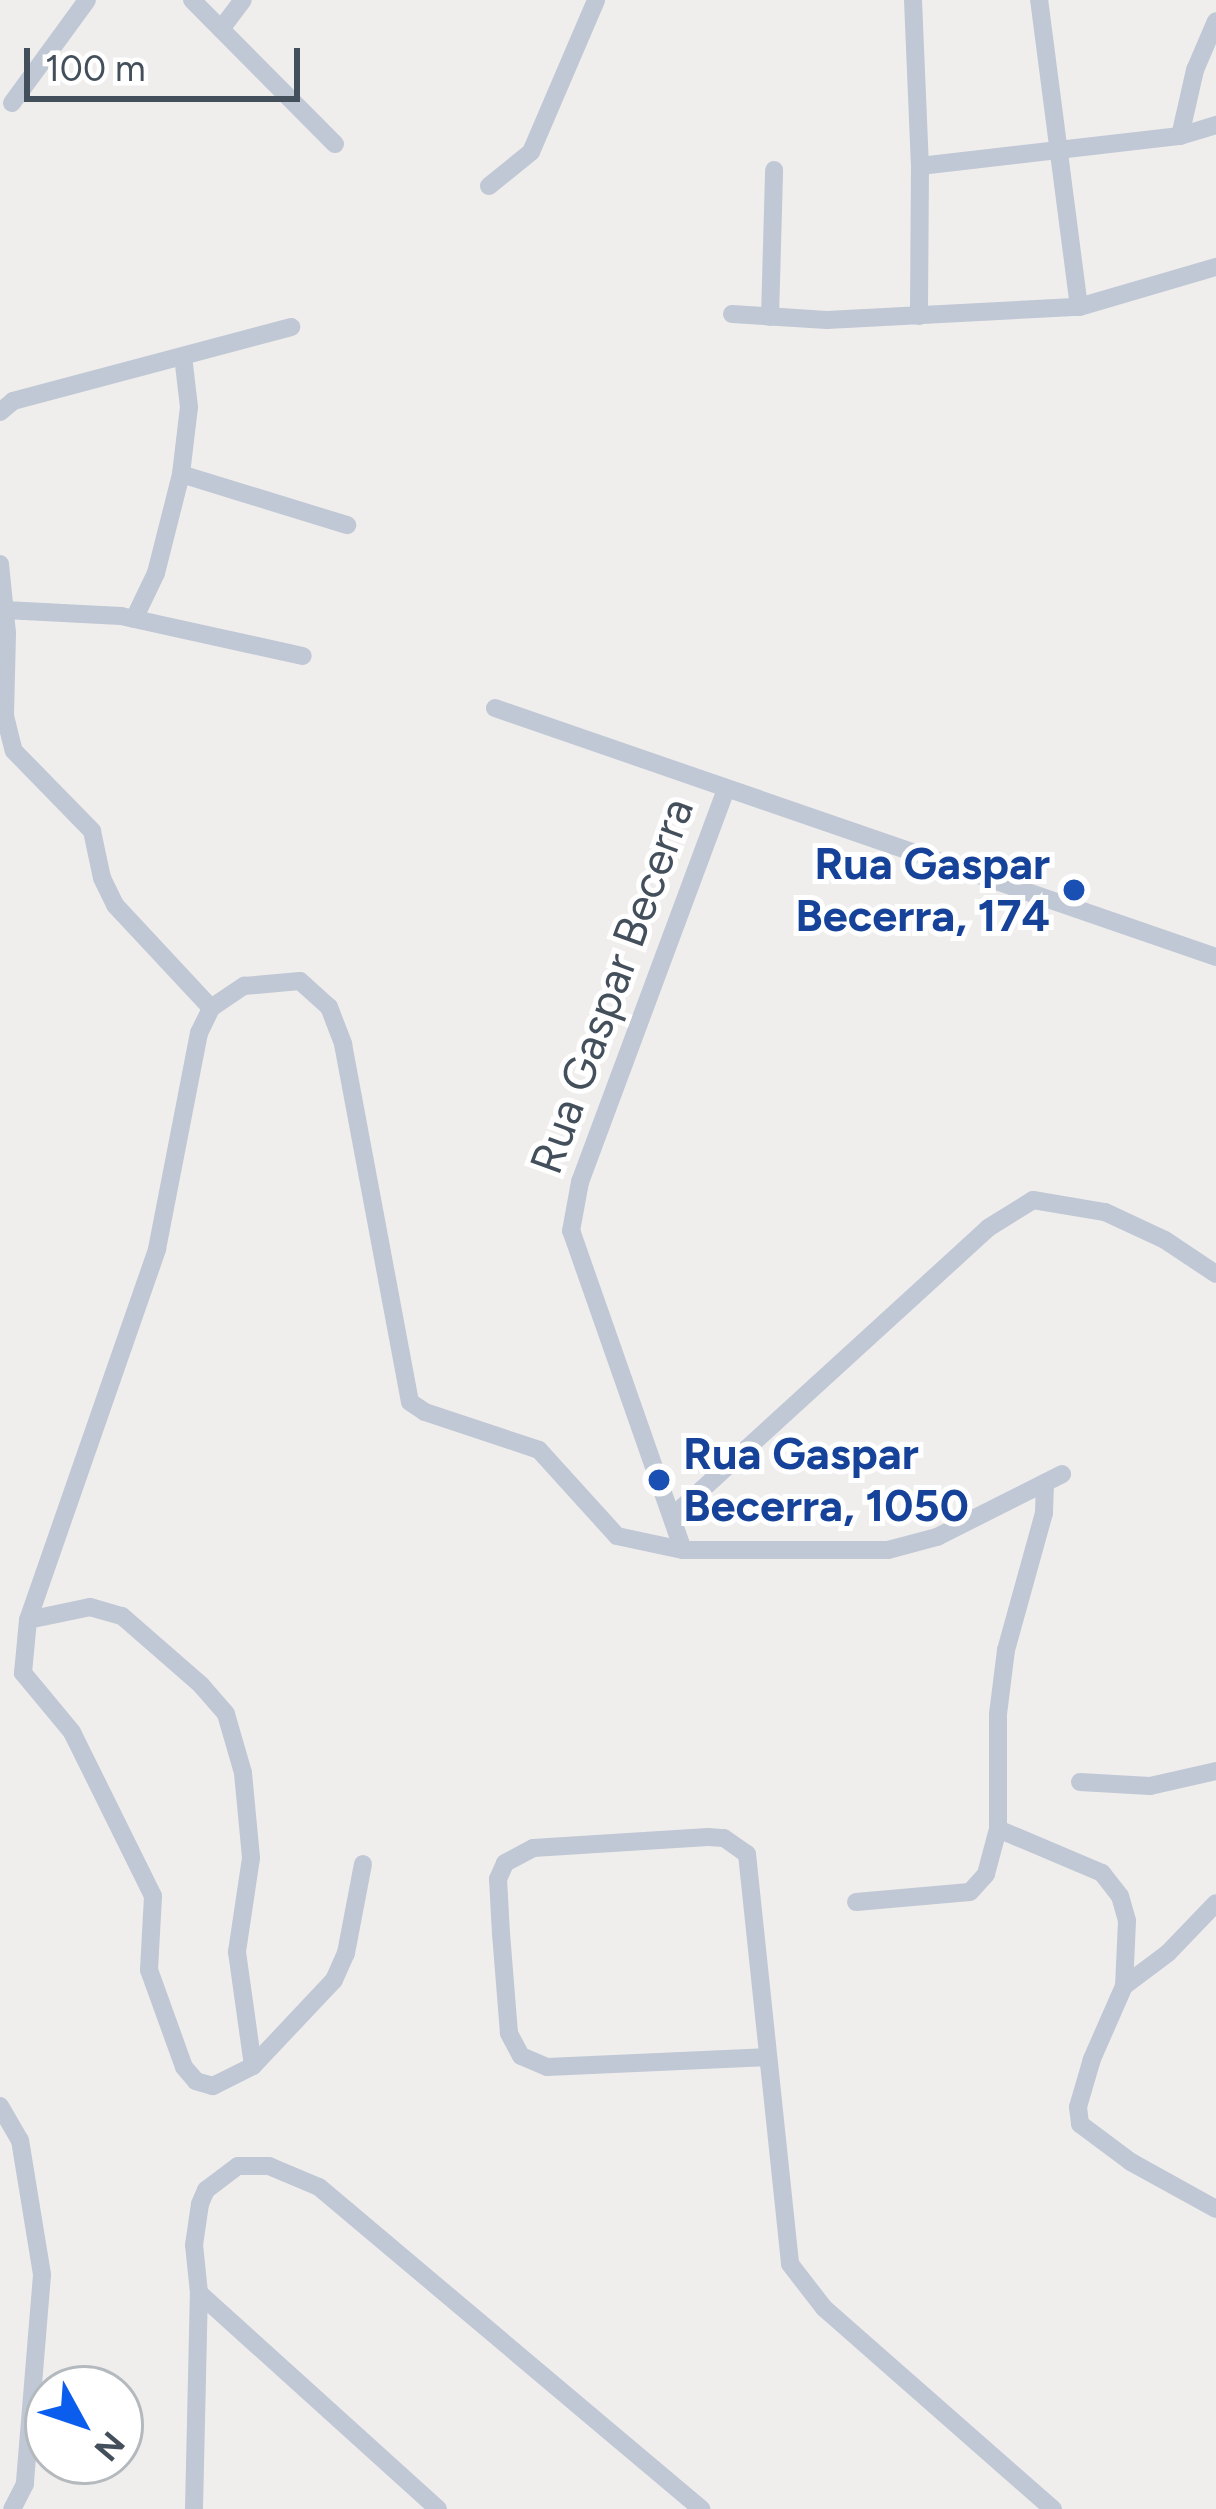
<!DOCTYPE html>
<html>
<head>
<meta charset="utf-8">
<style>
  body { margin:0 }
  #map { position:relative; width:1216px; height:2509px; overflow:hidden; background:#f0eded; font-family:Figtree,sans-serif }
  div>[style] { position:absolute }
  .minor>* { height:18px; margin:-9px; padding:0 9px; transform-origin:9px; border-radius:9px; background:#bfc8d4 }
  .dots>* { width:33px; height:33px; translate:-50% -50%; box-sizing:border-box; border:6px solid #fff; border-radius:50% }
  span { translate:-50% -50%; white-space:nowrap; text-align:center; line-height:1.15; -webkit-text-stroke:10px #fff; paint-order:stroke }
  .transit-label { font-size:45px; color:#164399; font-weight:700 }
  .right { translate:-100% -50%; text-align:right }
  .left { translate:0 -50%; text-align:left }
  .street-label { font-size:45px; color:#444f5c }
  .north { position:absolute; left:24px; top:2365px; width:120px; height:120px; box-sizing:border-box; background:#fff; border:3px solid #b4b9be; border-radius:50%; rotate:130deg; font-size:33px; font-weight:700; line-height:48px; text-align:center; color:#444f5c }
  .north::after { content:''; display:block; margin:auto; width:42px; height:54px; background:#0a5ded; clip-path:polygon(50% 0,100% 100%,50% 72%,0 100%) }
  .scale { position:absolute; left:24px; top:48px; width:276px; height:54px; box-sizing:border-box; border:6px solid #444f5c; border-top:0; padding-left:15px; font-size:36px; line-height:42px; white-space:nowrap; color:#444f5c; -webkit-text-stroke:9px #fff; paint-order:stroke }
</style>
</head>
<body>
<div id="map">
  <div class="minor">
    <i style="left:192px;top:0;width:203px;rotate:45.2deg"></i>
    <i style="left:913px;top:0;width:166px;rotate:87.6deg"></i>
    <i style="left:920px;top:166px;width:150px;rotate:90.4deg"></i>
    <i style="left:221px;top:29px;width:36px;rotate:-53deg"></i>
    <i style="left:12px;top:103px;width:127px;rotate:-53.9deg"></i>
    <i style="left:1180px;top:136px;width:68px;rotate:-77.2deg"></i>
    <i style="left:1195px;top:70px;width:53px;rotate:-66.8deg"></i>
    <i style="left:920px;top:166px;width:262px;rotate:-6.6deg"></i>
    <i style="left:1180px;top:136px;width:38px;rotate:-17deg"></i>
    <i style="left:489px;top:186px;width:54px;rotate:-39deg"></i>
    <i style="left:531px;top:152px;width:165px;rotate:-66.8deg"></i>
    <i style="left:1079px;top:307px;width:143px;rotate:-16.3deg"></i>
    <i style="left:732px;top:314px;width:95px;rotate:3.6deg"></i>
    <i style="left:827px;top:320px;width:252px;rotate:-3deg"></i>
    <i style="left:1079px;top:307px;width:310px;rotate:-97.4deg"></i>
    <i style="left:770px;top:317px;width:147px;rotate:-88.4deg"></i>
    <i style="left:0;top:412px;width:17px;rotate:-40deg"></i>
    <i style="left:13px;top:401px;width:288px;rotate:-14.9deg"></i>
    <i style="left:181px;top:474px;width:174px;rotate:17.1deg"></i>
    <i style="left:0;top:564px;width:69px;rotate:84.2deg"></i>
    <i style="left:7px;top:633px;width:83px;rotate:91.4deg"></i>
    <i style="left:5px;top:716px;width:36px;rotate:76deg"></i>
    <i style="left:14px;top:751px;width:112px;rotate:45.7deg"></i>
    <i style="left:92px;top:831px;width:48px;rotate:78deg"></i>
    <i style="left:102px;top:878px;width:30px;rotate:64deg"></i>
    <i style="left:115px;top:905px;width:141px;rotate:47deg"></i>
    <i style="left:5px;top:610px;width:116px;rotate:3deg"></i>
    <i style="left:121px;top:616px;width:186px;rotate:12.4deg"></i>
    <i style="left:134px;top:619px;width:51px;rotate:-64.4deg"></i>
    <i style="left:156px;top:573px;width:102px;rotate:-75.8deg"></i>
    <i style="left:181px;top:474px;width:67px;rotate:-83.2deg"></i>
    <i style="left:189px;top:407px;width:51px;rotate:-96.7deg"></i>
    <i style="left:495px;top:708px;width:763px;rotate:19.05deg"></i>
    <i style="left:1045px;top:1483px;width:30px;rotate:92deg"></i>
    <i style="left:1044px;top:1513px;width:142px;rotate:105.5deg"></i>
    <i style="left:1006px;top:1650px;width:64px;rotate:97.1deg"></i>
    <i style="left:998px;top:1714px;width:115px;rotate:90deg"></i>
    <i style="left:998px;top:1829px;width:113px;rotate:22.9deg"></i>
    <i style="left:1102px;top:1873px;width:29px;rotate:52deg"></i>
    <i style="left:1120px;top:1896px;width:26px;rotate:74deg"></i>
    <i style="left:1127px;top:1921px;width:65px;rotate:92.6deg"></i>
    <i style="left:1124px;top:1986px;width:80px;rotate:113.7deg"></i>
    <i style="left:1092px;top:2059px;width:50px;rotate:106.3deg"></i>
    <i style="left:1078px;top:2107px;width:17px;rotate:83deg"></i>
    <i style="left:1080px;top:2124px;width:64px;rotate:36.7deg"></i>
    <i style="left:1131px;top:2162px;width:97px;rotate:28.9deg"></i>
    <i style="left:674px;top:1515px;width:425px;rotate:-42.4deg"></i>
    <i style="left:988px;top:1228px;width:53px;rotate:-31.9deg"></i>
    <i style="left:1033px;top:1200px;width:73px;rotate:9.5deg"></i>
    <i style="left:1105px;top:1212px;width:66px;rotate:25deg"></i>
    <i style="left:1165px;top:1240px;width:61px;rotate:33.7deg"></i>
    <i style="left:683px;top:1550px;width:338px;rotate:-109.3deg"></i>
    <i style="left:571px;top:1231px;width:50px;rotate:-79.6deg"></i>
    <i style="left:580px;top:1182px;width:418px;rotate:-69.6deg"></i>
    <i style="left:28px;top:1620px;width:63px;rotate:-11.8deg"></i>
    <i style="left:90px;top:1607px;width:33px;rotate:16deg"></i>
    <i style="left:122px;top:1616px;width:105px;rotate:41.1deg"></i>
    <i style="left:201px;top:1685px;width:38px;rotate:49deg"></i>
    <i style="left:226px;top:1714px;width:61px;rotate:73.9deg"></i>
    <i style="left:243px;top:1773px;width:85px;rotate:84.6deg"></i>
    <i style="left:251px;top:1858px;width:95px;rotate:98.5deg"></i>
    <i style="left:237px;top:1952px;width:115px;rotate:82deg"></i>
    <i style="left:1080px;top:1782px;width:70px;rotate:3.3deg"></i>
    <i style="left:1150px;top:1786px;width:68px;rotate:-12.8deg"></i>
    <i style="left:363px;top:1864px;width:91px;rotate:100.8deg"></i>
    <i style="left:346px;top:1953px;width:30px;rotate:114deg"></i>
    <i style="left:334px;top:1980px;width:118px;rotate:133.3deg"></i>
    <i style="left:253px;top:2066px;width:45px;rotate:153.4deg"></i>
    <i style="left:213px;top:2086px;width:18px;rotate:-164deg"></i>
    <i style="left:196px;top:2081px;width:18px;rotate:-131deg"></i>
    <i style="left:184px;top:2067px;width:103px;rotate:-109.8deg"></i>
    <i style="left:149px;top:1970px;width:74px;rotate:-86.9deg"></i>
    <i style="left:153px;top:1896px;width:183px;rotate:-116.3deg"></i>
    <i style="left:72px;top:1732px;width:77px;rotate:-129.7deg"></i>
    <i style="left:23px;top:1673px;width:53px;rotate:-84.6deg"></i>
    <i style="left:28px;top:1620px;width:393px;rotate:-70.8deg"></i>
    <i style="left:157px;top:1249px;width:220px;rotate:-79deg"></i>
    <i style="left:199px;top:1033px;width:28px;rotate:-64deg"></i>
    <i style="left:211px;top:1008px;width:40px;rotate:-34deg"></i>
    <i style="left:244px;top:986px;width:56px;rotate:-5.1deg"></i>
    <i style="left:300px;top:981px;width:39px;rotate:42deg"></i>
    <i style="left:329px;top:1007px;width:40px;rotate:69deg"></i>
    <i style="left:343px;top:1044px;width:364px;rotate:79.4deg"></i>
    <i style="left:410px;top:1402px;width:18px;rotate:34deg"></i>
    <i style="left:425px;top:1412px;width:120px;rotate:18.4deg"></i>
    <i style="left:539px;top:1450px;width:116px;rotate:47.8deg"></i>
    <i style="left:617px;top:1536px;width:67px;rotate:12deg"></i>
    <i style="left:683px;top:1550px;width:205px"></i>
    <i style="left:888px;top:1550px;width:51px;rotate:-14.9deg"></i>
    <i style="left:937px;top:1537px;width:140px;rotate:-26.7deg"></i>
    <i style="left:856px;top:1902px;width:114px;rotate:-5deg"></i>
    <i style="left:970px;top:1892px;width:24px;rotate:-48deg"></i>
    <i style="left:986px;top:1874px;width:47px;rotate:-75.1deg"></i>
    <i style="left:1124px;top:1986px;width:55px;rotate:-36.9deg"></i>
    <i style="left:1168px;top:1953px;width:69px;rotate:-46.2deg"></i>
    <i style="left:768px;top:2057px;width:221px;rotate:177.4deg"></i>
    <i style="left:547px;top:2067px;width:28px;rotate:-157deg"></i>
    <i style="left:521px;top:2056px;width:26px;rotate:-118deg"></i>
    <i style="left:509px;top:2033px;width:99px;rotate:-94.6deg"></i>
    <i style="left:501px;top:1934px;width:55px;rotate:-93.1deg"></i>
    <i style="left:498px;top:1879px;width:17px;rotate:-66deg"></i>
    <i style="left:505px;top:1863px;width:32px;rotate:-28deg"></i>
    <i style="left:533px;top:1848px;width:175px;rotate:-3.6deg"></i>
    <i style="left:708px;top:1837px;width:16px;rotate:4deg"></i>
    <i style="left:724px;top:1838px;width:28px;rotate:35deg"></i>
    <i style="left:747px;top:1854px;width:412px;rotate:84deg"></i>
    <i style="left:790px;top:2264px;width:56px;rotate:52.3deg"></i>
    <i style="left:824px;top:2308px;width:305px;rotate:41.3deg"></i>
    <i style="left:0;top:2106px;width:39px;rotate:60deg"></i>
    <i style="left:20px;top:2140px;width:137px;rotate:80.7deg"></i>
    <i style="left:42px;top:2275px;width:210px;rotate:94.7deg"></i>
    <i style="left:25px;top:2484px;width:28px;rotate:117deg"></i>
    <i style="left:199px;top:2293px;width:322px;rotate:42.1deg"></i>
    <i style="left:194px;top:2509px;width:216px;rotate:-88.7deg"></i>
    <i style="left:199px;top:2293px;width:48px;rotate:-95.9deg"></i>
    <i style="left:194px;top:2245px;width:41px;rotate:-81.7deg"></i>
    <i style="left:200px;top:2204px;width:15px;rotate:-67deg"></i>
    <i style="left:206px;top:2190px;width:40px;rotate:-37deg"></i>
    <i style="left:238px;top:2166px;width:31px"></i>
    <i style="left:269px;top:2166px;width:54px;rotate:22.8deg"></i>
    <i style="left:319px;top:2187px;width:500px;rotate:40.1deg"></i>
  </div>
  <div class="dots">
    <i style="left:1074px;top:890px;background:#1a4fb4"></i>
    <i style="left:659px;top:1480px;background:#1a4fb4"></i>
  </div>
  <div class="transit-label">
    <span class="right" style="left:1050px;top:890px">Rua Gaspar<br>Becerra, 174</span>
    <span class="left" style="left:683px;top:1480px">Rua Gaspar<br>Becerra, 1050</span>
  </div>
  <div class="street-label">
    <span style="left:612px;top:986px;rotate:-70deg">Rua Gaspar Becerra</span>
  </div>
  <div class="north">N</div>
  <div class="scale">100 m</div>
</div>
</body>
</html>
